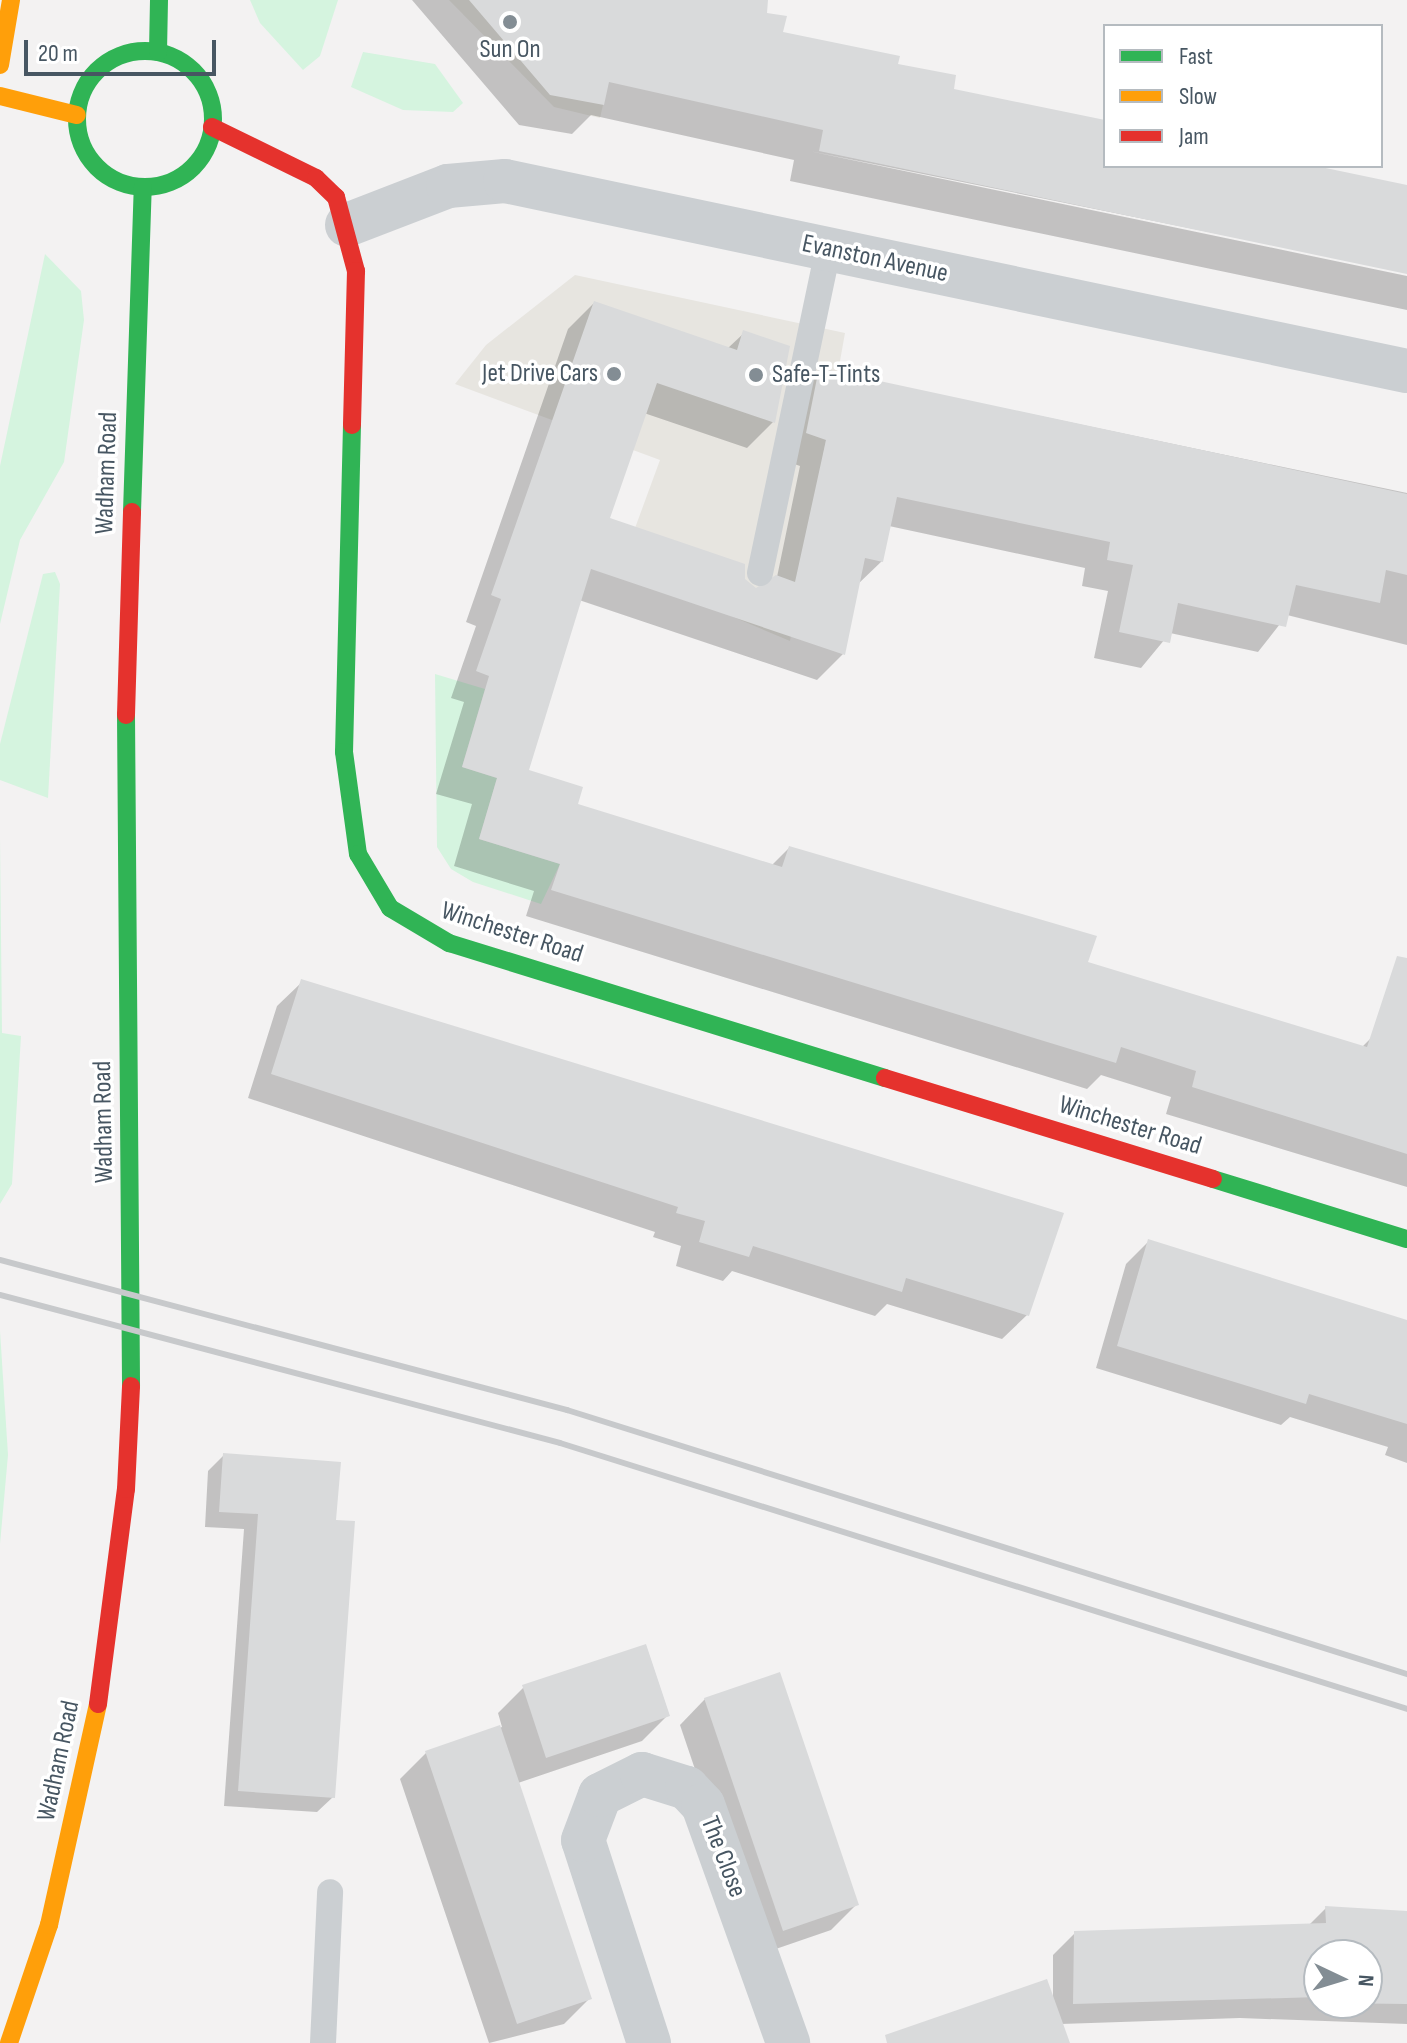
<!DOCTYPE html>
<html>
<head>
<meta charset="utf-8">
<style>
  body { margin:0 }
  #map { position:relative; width:1407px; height:2043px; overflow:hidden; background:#f3f2f2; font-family:"Sofia Sans Condensed",sans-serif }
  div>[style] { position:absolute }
  .commercial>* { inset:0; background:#e7e5e0 }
  .green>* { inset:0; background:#d5f4df }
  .shadow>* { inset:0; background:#0003 }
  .building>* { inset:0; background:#d9dadb }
  .lane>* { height:26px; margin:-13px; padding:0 13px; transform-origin:13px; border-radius:13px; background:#cbcfd2 }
  .street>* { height:44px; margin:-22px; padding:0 22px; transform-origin:22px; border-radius:22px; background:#cbcfd2 }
  .fast>* { height:18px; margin:-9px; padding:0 9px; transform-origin:9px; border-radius:9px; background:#30b455 }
  .fast>.ring { margin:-9px; padding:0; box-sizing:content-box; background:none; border:18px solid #30b455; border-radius:50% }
  .slow>* { height:18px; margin:-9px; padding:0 9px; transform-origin:9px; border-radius:9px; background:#ff9f0a }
  .jam>* { height:18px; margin:-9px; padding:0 9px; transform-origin:9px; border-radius:9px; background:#e5322d }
  .rail>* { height:6px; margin:-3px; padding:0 3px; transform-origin:3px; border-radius:3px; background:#c7c9cb }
  .dots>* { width:22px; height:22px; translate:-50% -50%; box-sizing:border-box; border:4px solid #fff; border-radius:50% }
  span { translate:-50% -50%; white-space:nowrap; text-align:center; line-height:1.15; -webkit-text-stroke:7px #fff; paint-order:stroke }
  .poi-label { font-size:26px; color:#475662 }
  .right { translate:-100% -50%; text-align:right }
  .left { translate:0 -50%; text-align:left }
  .street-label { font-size:26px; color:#475662 }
  .legend { position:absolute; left:1103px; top:24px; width:280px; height:144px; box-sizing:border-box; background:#fff; border:2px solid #b5bbc0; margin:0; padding:10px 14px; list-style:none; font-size:24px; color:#475662 }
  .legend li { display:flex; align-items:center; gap:16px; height:40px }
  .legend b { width:40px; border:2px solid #b5bbc0 }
  .north { position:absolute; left:1303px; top:1939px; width:80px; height:80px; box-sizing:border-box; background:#fff; border:2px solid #b5bbc0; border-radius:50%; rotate:94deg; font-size:22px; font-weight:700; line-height:32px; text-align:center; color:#475662 }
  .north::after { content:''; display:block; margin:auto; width:28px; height:36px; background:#838d94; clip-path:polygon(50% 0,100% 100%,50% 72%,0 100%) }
  .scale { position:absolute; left:24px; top:40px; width:192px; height:36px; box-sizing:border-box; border:4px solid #475662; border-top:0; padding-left:10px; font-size:24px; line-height:28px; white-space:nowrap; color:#475662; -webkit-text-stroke:6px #fff; paint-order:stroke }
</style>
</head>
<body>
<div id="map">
  <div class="commercial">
    <i style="clip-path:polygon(449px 0,627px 0,600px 118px,554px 107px)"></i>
    <i style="clip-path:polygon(575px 275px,845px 333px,790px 641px,620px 569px,660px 460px,455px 384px,486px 345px)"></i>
  </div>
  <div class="green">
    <i style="clip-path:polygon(250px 0,338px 0,320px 56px,303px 70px,260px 23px)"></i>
    <i style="clip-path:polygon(363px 52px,435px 64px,463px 103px,453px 112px,403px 110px,351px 87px)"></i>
    <i style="clip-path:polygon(45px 254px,81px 291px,84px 320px,64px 462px,20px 540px,0 624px,0 466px)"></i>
    <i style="clip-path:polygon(55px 572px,60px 584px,48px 798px,0 780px,0 744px,43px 574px)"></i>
    <i style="clip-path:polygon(435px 674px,485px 689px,462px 767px,497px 778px,479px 839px,560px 864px,541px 904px,473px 882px,451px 869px,437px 847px)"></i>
    <i style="clip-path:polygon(0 837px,2px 1033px,21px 1036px,12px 1184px,0 1204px)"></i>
    <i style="clip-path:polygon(0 1331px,8px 1455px,0 1544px)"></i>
  </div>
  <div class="shadow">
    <i style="clip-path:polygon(412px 0,766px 0,764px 15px,781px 33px,952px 90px,1105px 123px,1105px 166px,1311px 166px,1407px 186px,1407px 272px,809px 151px,1407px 276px,1407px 310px,790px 181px,794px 160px,591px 115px,572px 134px,519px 125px)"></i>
    <i style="clip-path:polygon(594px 303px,727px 349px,744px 333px,773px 422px,747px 448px,644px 413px,607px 519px,756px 591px,777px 577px,800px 466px,780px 459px,794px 397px,820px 370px,1407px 493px,1407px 645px,1287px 615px,1258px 652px,1170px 633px,1141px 668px,1094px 658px,1108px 591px,1082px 586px,1085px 568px,889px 526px,882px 561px,857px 585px,843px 654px,817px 680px,579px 600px,526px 771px,575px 805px,771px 866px,789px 848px,1086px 963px,1361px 1048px,1372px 1037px,1407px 1049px,1407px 1187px,1166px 1114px,1171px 1097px,1101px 1075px,1087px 1089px,526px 916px,534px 891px,454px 866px,472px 804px,436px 794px,464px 702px,451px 698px,476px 626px,466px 622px,568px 329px)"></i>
    <i style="clip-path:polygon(302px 982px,1027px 1315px,1002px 1339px,887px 1304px,875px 1316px,732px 1271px,723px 1281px,676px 1266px,681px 1246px,653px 1237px,655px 1232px,248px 1098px,277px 1006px)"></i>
    <i style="clip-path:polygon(1148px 1242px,1407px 1322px,1407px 1463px,1385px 1455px,1388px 1447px,1290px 1417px,1281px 1425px,1096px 1368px,1126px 1264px)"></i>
    <i style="clip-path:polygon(224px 1455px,334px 1522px,333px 1797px,317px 1812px,224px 1806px,244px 1529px,205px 1527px,208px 1471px)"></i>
    <i style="clip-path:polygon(524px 1687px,668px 1715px,642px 1741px,518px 1783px,590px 1998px,564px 2024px,489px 2043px,400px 1779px,426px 1753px,502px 1727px,498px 1713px)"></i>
    <i style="clip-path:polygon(705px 1699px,857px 1904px,831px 1930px,758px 1955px,680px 1725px)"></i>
    <i style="clip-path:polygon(evenodd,1326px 1908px,1407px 1912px,1407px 2024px,1240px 2018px,1061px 2024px,1068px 2043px,917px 2043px,1053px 1998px,1053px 1955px,1075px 1933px,1309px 1925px,1326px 1908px,1319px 1955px,1367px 1955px,1367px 2003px,1319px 2003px,1319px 1955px)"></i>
  </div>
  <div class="building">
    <i style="clip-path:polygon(469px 0,768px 0,767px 13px,787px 16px,783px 32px,900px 56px,898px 64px,956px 75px,954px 89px,1105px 120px,1105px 166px,1316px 166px,1407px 185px,1407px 274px,819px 151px,823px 130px,609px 82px,604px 105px,550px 95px)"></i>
    <i style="clip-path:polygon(594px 301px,737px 350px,743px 330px,790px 346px,775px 423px,657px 383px,610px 518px,745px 564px,745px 579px,756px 588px,776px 575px,795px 582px,826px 440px,806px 433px,819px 368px,1407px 494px,1407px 575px,1386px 570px,1380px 603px,1296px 585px,1286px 627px,1178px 603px,1170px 643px,1119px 632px,1133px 565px,1107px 560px,1110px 542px,897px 497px,883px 562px,865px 558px,845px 655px,591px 569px,529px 770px,583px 787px,578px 804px,782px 867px,789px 846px,1097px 936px,1088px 962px,1367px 1047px,1397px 956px,1407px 958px,1407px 1154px,1192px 1087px,1196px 1071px,1121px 1047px,1116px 1063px,551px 890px,560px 864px,479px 839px,497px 778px,462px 767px,489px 676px,476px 671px,501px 599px,491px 595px)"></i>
    <i style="clip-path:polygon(301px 979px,1064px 1213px,1029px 1316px,906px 1278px,902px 1292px,753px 1246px,749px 1257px,699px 1242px,705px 1221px,676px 1213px,678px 1207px,271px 1074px)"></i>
    <i style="clip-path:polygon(1148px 1239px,1407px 1320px,1407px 1424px,1309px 1394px,1306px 1404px,1117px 1346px)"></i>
    <i style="clip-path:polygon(223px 1453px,341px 1462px,336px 1520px,355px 1521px,335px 1798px,238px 1791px,258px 1514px,219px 1512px)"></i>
    <i style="clip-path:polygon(646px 1644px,670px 1716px,546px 1758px,522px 1685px)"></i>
    <i style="clip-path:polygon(780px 1672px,859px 1905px,783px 1931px,704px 1698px)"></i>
    <i style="clip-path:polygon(500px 1725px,592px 1999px,517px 2024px,425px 1751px)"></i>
    <i style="clip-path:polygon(1325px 1906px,1407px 1911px,1407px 2004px,1326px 2003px,1367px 2003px,1367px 1955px,1319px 1955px,1319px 1997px,1073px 2004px,1074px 1931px,1326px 1923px)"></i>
    <i style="clip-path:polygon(1047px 1979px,1070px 2043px,887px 2043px,885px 2035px)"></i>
  </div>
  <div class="lane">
    <i style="left:760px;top:573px;width:331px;rotate:-78.1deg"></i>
    <i style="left:323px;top:2043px;width:151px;rotate:-87.3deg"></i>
  </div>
  <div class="street">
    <i style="left:347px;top:225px;width:108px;rotate:-21.1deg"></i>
    <i style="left:448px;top:186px;width:57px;rotate:-5deg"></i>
    <i style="left:505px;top:181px;width:922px;rotate:11.9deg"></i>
    <i style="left:649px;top:2043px;width:213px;rotate:-108deg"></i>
    <i style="left:583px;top:1840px;width:48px;rotate:-69.3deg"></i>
    <i style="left:600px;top:1795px;width:47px;rotate:-26.6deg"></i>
    <i style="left:642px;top:1774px;width:47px;rotate:17.3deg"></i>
    <i style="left:687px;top:1788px;width:23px;rotate:47deg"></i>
    <i style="left:703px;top:1805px;width:253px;rotate:70.3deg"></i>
  </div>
  <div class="fast">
    <i class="ring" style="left:77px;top:51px;width:118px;height:118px"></i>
    <i style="left:158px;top:52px;width:52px;rotate:-88.9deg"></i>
    <i style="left:352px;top:425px;width:327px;rotate:91.4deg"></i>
    <i style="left:344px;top:752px;width:103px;rotate:82.2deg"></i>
    <i style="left:358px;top:854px;width:63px;rotate:59.3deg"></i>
    <i style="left:390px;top:908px;width:69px;rotate:30.7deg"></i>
    <i style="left:449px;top:943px;width:456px;rotate:17.2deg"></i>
    <i style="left:132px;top:512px;width:325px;rotate:-88.1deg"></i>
    <i style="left:126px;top:715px;width:671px;rotate:89.57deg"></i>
    <i style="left:1213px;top:1179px;width:203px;rotate:17.2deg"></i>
  </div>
  <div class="slow">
    <i style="left:0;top:65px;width:66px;rotate:-80.4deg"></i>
    <i style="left:0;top:96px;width:79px;rotate:13.9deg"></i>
    <i style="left:9px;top:2043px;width:125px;rotate:-71.3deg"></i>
    <i style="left:49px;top:1925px;width:226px;rotate:-77.5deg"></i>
  </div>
  <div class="jam">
    <i style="left:212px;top:127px;width:116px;rotate:26.1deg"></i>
    <i style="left:316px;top:178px;width:28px;rotate:44deg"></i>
    <i style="left:336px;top:197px;width:77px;rotate:74.9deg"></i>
    <i style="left:356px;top:271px;width:154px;rotate:91.5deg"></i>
    <i style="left:126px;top:715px;width:203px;rotate:-88.3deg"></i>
    <i style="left:885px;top:1078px;width:343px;rotate:17.1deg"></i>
    <i style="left:98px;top:1704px;width:217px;rotate:-82.6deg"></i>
    <i style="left:126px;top:1489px;width:103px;rotate:-87.2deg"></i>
  </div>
  <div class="rail">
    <i style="left:0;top:1260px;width:587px;rotate:14.82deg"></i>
    <i style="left:567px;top:1410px;width:881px;rotate:17.45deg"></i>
    <i style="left:0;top:1295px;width:579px;rotate:14.8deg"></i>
    <i style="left:560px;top:1443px;width:888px;rotate:17.43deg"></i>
  </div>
  <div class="dots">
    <i style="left:510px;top:22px;background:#838d94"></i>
    <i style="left:614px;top:374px;background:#838d94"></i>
    <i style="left:756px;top:375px;background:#838d94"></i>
  </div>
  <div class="poi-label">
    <span style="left:510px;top:50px">Sun On</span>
    <span class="right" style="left:598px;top:374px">Jet Drive Cars</span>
    <span class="left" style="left:772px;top:375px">Safe-T-Tints</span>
  </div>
  <div class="street-label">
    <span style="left:875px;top:259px;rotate:12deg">Evanston Avenue</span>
    <span style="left:107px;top:473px;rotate:-88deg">Wadham Road</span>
    <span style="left:512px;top:933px;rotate:18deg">Winchester Road</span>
    <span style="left:104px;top:1122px;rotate:-91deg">Wadham Road</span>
    <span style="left:1130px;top:1126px;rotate:17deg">Winchester Road</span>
    <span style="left:59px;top:1761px;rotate:-78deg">Wadham Road</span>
    <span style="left:723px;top:1857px;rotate:69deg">The Close</span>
  </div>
  <ul class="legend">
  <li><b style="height:10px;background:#30b455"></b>Fast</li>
  <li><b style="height:10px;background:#ff9f0a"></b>Slow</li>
  <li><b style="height:10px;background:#e5322d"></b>Jam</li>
  </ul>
  <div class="north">N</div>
  <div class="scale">20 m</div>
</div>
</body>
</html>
